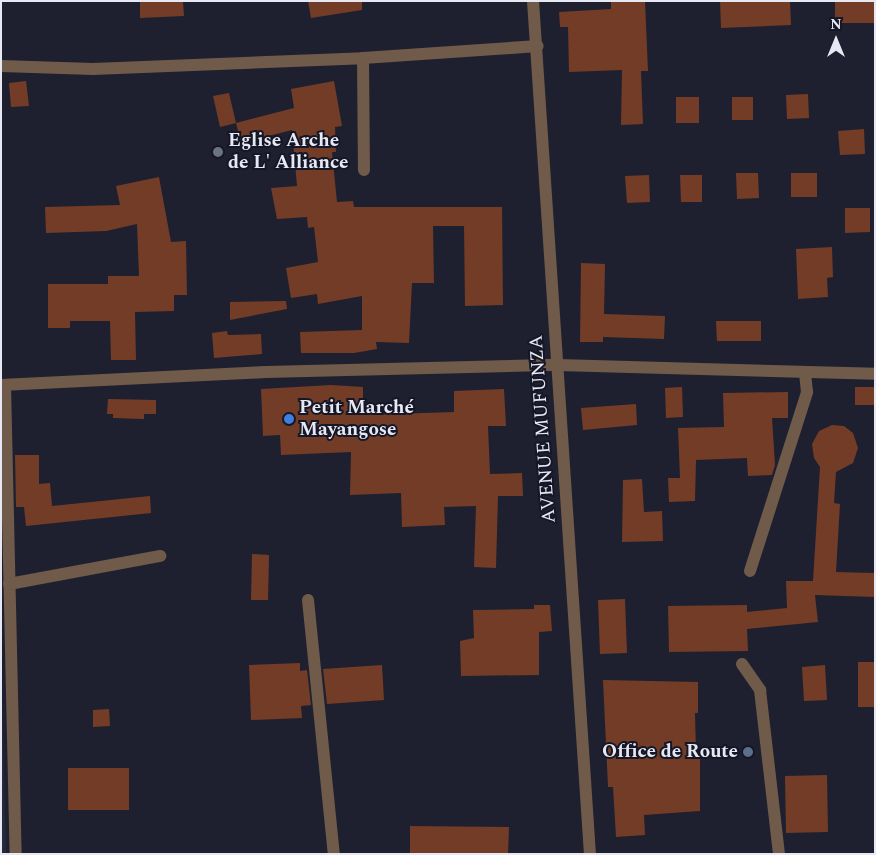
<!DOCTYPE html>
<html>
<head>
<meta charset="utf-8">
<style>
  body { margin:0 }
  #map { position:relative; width:876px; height:855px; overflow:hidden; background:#1e202f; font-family:Spectral,serif }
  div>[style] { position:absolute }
  .built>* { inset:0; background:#26293e }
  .building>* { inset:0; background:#733c26 }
  .minor>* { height:12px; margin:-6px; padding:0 6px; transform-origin:6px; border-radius:6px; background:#705a4a }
  .dots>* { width:14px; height:14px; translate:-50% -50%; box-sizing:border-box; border:2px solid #151726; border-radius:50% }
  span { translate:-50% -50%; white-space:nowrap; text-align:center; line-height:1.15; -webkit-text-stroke:4px #151726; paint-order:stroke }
  .poi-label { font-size:19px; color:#e6e8f3; font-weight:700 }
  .left { translate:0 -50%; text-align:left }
  .right { translate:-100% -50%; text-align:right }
  .street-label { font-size:19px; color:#e6e8f3 }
  .frame { position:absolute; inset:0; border:2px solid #e6e8f3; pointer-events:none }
  .north { position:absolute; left:811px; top:15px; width:50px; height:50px; -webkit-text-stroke:4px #151726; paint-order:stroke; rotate:0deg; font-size:14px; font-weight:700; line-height:20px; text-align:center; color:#e6e8f3 }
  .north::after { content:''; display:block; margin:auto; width:18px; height:22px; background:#e6e8f3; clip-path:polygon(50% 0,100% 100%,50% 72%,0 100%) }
</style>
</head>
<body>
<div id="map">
  <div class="built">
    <i style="clip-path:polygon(1px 656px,6px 854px,1px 854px)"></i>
  </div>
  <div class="building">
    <i style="clip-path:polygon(140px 1px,183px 1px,184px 16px,140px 18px)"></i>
    <i style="clip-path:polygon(308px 1px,362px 1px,362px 10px,311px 18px)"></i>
    <i style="clip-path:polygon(611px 1px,645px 1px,648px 71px,641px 71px,643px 124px,621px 125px,622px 70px,569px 72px,568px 27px,560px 27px,559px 12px,611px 9px)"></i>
    <i style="clip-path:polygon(720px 1px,790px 1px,791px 25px,721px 28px)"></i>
    <i style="clip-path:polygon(835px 1px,875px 1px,875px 23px,835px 23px)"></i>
    <i style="clip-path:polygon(26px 81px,29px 106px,11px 107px,9px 83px)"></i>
    <i style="clip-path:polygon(334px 81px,342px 126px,335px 127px,336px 152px,332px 152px,337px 202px,353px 201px,354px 207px,502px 207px,503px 305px,465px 306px,464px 226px,433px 226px,434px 283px,412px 283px,409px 343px,376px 342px,377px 349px,354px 353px,301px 353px,300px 332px,362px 330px,362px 296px,318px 304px,317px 294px,291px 298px,286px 268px,318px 262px,314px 227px,308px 228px,307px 217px,277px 219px,271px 188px,297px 186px,292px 130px,241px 143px,236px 123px,294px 108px,291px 89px)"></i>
    <i style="clip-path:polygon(229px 93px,236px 123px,220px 127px,213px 96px)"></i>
    <i style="clip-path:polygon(808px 94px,809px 118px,787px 119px,786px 95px)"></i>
    <i style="clip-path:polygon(676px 97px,699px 97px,699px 123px,676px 123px)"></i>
    <i style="clip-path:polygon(732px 97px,753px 97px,753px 120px,732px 120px)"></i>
    <i style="clip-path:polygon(864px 129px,865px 154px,840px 155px,838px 131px)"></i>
    <i style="clip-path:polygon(736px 173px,758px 173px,759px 198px,737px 199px)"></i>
    <i style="clip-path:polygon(791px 173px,817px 173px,817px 197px,791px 197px)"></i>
    <i style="clip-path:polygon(649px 175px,650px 202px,627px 203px,625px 176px)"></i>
    <i style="clip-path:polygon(680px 175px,702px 175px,702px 202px,681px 202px)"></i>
    <i style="clip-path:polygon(159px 177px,171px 242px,186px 241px,187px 295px,174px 295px,174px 311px,135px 312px,136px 360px,111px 360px,110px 321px,70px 321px,70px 328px,48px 328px,48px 284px,108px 284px,108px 276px,139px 276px,137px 224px,106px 231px,46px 233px,45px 207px,120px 205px,116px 186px)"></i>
    <i style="clip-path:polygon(845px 208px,870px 208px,870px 232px,845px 233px)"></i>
    <i style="clip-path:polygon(832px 247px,833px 277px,827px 278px,828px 297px,798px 299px,796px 249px)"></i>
    <i style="clip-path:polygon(581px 263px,605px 264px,604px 314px,665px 316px,664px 339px,603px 337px,603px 342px,580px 342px)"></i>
    <i style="clip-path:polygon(286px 301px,287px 309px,230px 320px,230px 302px)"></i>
    <i style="clip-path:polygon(716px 321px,761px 321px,761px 341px,717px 341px)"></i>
    <i style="clip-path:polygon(227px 331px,228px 335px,261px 334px,262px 354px,214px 358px,212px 333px)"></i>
    <i style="clip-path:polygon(331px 385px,363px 387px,363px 415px,454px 412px,454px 391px,504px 389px,506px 426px,488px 426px,490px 474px,522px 473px,523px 496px,498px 496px,496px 568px,474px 567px,476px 506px,444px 507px,445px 525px,402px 527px,401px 493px,350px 495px,351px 452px,281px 455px,280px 435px,263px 436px,261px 389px)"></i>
    <i style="clip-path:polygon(682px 387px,683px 417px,666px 418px,665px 388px)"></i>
    <i style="clip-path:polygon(855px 387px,875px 387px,875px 405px,855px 405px)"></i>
    <i style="clip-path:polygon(788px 392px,788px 418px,772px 418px,775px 465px,772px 475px,748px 476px,747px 458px,696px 460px,695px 501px,669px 502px,668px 478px,680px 478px,678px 428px,724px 427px,723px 393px)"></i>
    <i style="clip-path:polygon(108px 399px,156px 400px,156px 414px,144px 414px,144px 419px,113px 418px,113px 414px,107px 414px)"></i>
    <i style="clip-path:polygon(636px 404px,637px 425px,583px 430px,581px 408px)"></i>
    <i style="clip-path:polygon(832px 425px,844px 426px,853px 433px,858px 448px,853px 463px,836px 472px,834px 503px,840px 504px,836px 572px,875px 573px,875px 597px,815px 595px,818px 622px,747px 629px,748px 651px,669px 652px,668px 606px,747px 605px,747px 612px,787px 608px,786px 581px,813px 581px,820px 467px,814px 458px,812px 444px,819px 431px)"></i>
    <i style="clip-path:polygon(15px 455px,39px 455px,39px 484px,50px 483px,52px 506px,150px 496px,151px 513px,26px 526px,24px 507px,16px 507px)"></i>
    <i style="clip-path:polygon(642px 479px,644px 512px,662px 511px,663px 541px,622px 542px,623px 480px)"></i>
    <i style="clip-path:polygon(252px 554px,269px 555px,268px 600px,251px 600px)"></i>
    <i style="clip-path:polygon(625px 599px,627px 653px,600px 654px,598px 600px)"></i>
    <i style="clip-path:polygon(534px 605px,550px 605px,552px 631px,539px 632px,539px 675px,461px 676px,460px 641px,474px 638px,473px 610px,534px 609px)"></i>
    <i style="clip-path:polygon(858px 662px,875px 662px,875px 707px,858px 707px)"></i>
    <i style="clip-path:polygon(300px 663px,300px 671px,307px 670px,311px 705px,301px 706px,302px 718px,251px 720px,249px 665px)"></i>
    <i style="clip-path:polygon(382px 665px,384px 700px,327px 704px,323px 669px)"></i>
    <i style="clip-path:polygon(825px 665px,827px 700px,804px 701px,802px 667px)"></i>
    <i style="clip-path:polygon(603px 680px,698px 682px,698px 713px,695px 713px,696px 752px,700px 752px,700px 811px,644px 815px,645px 835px,616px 837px,613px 787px,608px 787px)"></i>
    <i style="clip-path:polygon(109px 709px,110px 726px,93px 727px,93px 710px)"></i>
    <i style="clip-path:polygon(68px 768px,129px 768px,129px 810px,68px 810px)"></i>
    <i style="clip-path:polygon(827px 775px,828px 832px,786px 833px,785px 776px)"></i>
    <i style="clip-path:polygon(410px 826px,509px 827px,508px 854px,410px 854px)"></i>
  </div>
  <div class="minor">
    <i style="left:533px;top:1px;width:855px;rotate:86.18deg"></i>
    <i style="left:363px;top:58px;width:112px;rotate:89.5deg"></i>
    <i style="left:1px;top:66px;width:92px;rotate:1.9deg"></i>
    <i style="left:93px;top:69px;width:270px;rotate:-2.3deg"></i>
    <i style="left:363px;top:58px;width:175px;rotate:-3.9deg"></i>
    <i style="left:1px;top:385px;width:265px;rotate:-2.8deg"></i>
    <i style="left:266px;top:372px;width:292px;rotate:-1.4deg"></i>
    <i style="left:558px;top:365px;width:317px;rotate:1.6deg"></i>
    <i style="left:5px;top:385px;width:469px;rotate:88.7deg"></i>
    <i style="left:750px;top:571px;width:188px;rotate:-72.3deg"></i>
    <i style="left:807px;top:392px;width:20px;rotate:-96deg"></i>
    <i style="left:9px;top:584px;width:154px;rotate:-10.5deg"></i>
    <i style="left:308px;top:600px;width:255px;rotate:84.2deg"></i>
    <i style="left:742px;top:664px;width:32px;rotate:55deg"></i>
    <i style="left:760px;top:690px;width:165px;rotate:83.4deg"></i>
  </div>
  <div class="dots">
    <i style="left:218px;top:152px;background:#6b7280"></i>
    <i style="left:289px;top:419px;background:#3f7fe0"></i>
    <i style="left:748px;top:752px;background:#5c6f8a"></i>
  </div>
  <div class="poi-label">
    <span class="left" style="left:228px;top:152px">Eglise Arche<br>de L' Alliance</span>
    <span class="left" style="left:299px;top:419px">Petit Marché<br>Mayangose</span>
    <span class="right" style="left:738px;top:752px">Office de Route</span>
  </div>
  <div class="street-label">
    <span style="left:543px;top:429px;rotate:-94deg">AVENUE MUFUNZA</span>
  </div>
  <div class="frame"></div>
  <div class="north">N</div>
</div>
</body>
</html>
